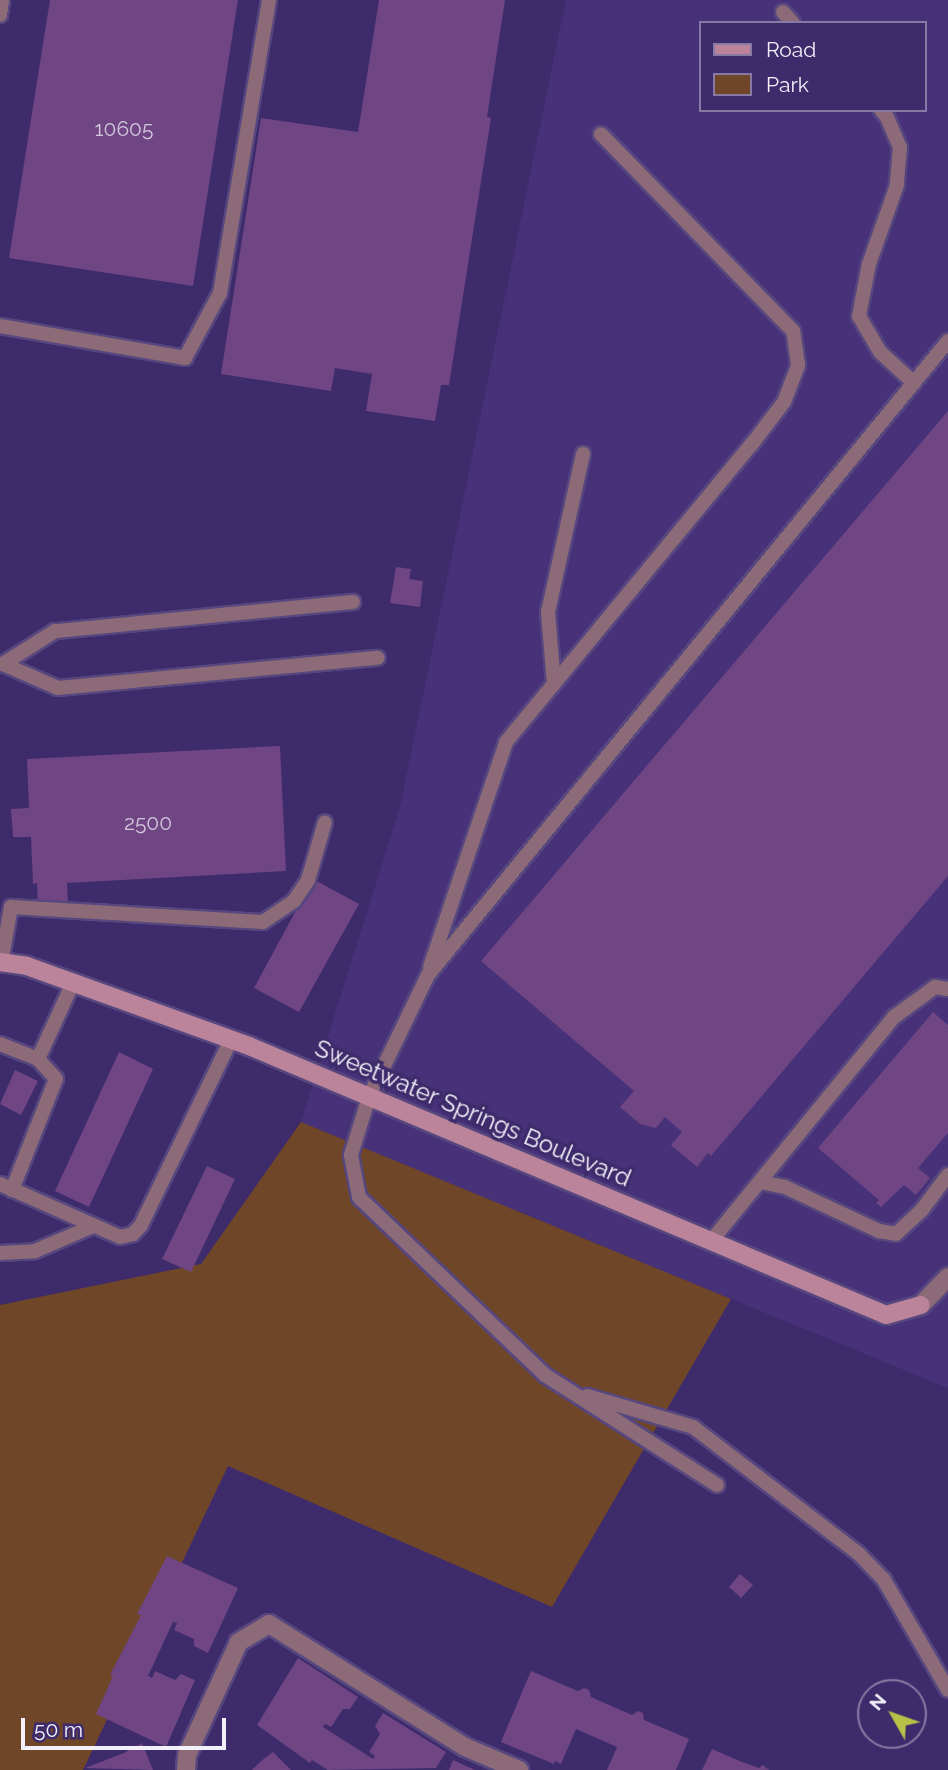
<!DOCTYPE html>
<html>
<head>
<meta charset="utf-8">
<style>
  body { margin:0 }
  #map { position:relative; width:948px; height:1770px; overflow:hidden; background:#3e2b6b; font-family:Raleway,sans-serif }
  div>[style] { position:absolute }
  .built>* { inset:0; background:#47327a }
  .green>* { inset:0; background:#704629 }
  .building>* { inset:0; background:#6f4583 }
  .roads { filter:drop-shadow(2px 0 #57477f) drop-shadow(-2px 0 #57477f) drop-shadow(0 2px #57477f) drop-shadow(0 -2px #57477f) }
  .lane>* { height:14px; margin:-7px; padding:0 7px; transform-origin:7px; border-radius:7px; background:#8d6a78 }
  .street>* { height:18px; margin:-9px; padding:0 9px; transform-origin:9px; border-radius:9px; background:#8d6a78 }
  .secondary>* { height:18px; margin:-9px; padding:0 9px; transform-origin:9px; border-radius:9px; background:#bb849a }
  span { translate:-50% -50%; white-space:nowrap; text-align:center; line-height:1.15; -webkit-text-stroke:7px #3e2b6b; paint-order:stroke }
  .number-label { font-size:21px; color:#d1c6dc }
  .number-label span { -webkit-text-stroke-width:0 }
  .street-label { font-size:24px; color:#f2f1f9 }
  .legend { position:absolute; left:699px; top:21px; width:228px; height:91px; box-sizing:border-box; background:#3e2b6b; border:2px solid #867aa4; margin:0; padding:9px 12px; list-style:none; font-size:21px; color:#f2f1f9 }
  .legend li { display:flex; align-items:center; gap:14px; height:35px }
  .legend b { width:35px; border:2px solid #867aa4 }
  .north { position:absolute; left:857px; top:1679px; width:70px; height:70px; box-sizing:border-box; background:#3e2b6b; border:2px solid #867aa4; border-radius:50%; rotate:310deg; font-size:19px; font-weight:700; line-height:28px; text-align:center; color:#f2f1f9 }
  .north::after { content:''; display:block; margin:auto; width:24px; height:32px; background:#b7c148; clip-path:polygon(50% 0,100% 100%,50% 72%,0 100%) }
  .scale { position:absolute; left:21px; top:1718px; width:205px; height:32px; box-sizing:border-box; border:4px solid #f2f1f9; border-top:0; padding-left:9px; font-size:21px; line-height:24px; white-space:nowrap; color:#f2f1f9; -webkit-text-stroke:5px #3e2b6b; paint-order:stroke }
</style>
</head>
<body>
<div id="map">
  <div class="built">
    <i style="clip-path:polygon(evenodd,566px 0,948px 0,948px 1388px,301px 1122px,400px 807px,566px 0,701px 23px,925px 23px,925px 110px,701px 110px,701px 23px)"></i>
  </div>
  <div class="green">
    <i style="clip-path:polygon(301px 1122px,731px 1299px,552px 1607px,228px 1466px,83px 1770px,0 1770px,0 1305px,201px 1264px)"></i>
  </div>
  <div class="building">
    <i style="clip-path:polygon(50px 0,238px 0,193px 286px,9px 258px)"></i>
    <i style="clip-path:polygon(379px 0,505px 0,487px 117px,491px 118px,449px 385px,441px 385px,435px 421px,366px 411px,372px 374px,335px 368px,331px 391px,221px 374px,261px 118px,358px 132px)"></i>
    <i style="clip-path:polygon(948px 411px,948px 876px,711px 1156px,708px 1153px,697px 1167px,671px 1145px,682px 1132px,665px 1117px,656px 1128px,640px 1124px,620px 1107px,634px 1091px,481px 961px)"></i>
    <i style="clip-path:polygon(396px 567px,411px 569px,409px 579px,423px 581px,420px 607px,390px 603px)"></i>
    <i style="clip-path:polygon(280px 746px,286px 871px,67px 883px,68px 902px,38px 904px,37px 883px,33px 884px,31px 837px,13px 837px,11px 809px,29px 808px,27px 759px)"></i>
    <i style="clip-path:polygon(313px 879px,359px 904px,299px 1012px,254px 988px)"></i>
    <i style="clip-path:polygon(933px 1012px,948px 1025px,948px 1133px,918px 1168px,930px 1178px,916px 1195px,904px 1185px,881px 1207px,876px 1203px,879px 1200px,818px 1148px)"></i>
    <i style="clip-path:polygon(119px 1052px,153px 1069px,89px 1207px,55px 1191px)"></i>
    <i style="clip-path:polygon(15px 1070px,38px 1081px,21px 1115px,0 1104px)"></i>
    <i style="clip-path:polygon(207px 1166px,235px 1179px,191px 1272px,162px 1259px)"></i>
    <i style="clip-path:polygon(167px 1556px,238px 1588px,208px 1653px,194px 1646px,194px 1639px,174px 1630px,177px 1623px,173px 1622px,148px 1676px,152px 1678px,155px 1671px,175px 1680px,181px 1674px,195px 1680px,166px 1747px,96px 1714px,113px 1676px,110px 1675px,141px 1615px,137px 1614px)"></i>
    <i style="clip-path:polygon(740px 1574px,753px 1585px,741px 1598px,729px 1587px)"></i>
    <i style="clip-path:polygon(298px 1658px,358px 1697px,350px 1709px,343px 1709px,331px 1727px,325px 1724px,323px 1727px,373px 1759px,375px 1756px,369px 1752px,380px 1734px,375px 1726px,383px 1713px,446px 1752px,436px 1768px,328px 1770px,312px 1760px,310px 1763px,257px 1725px)"></i>
    <i style="clip-path:polygon(531px 1671px,578px 1691px,584px 1688px,589px 1690px,591px 1697px,632px 1715px,638px 1711px,643px 1713px,644px 1720px,689px 1739px,676px 1770px,607px 1770px,617px 1747px,576px 1729px,561px 1764px,555px 1761px,554px 1764px,501px 1742px)"></i>
    <i style="clip-path:polygon(142px 1743px,153px 1770px,85px 1768px,124px 1753px)"></i>
    <i style="clip-path:polygon(712px 1749px,742px 1762px,759px 1768px,763px 1765px,769px 1770px,702px 1770px)"></i>
    <i style="clip-path:polygon(273px 1752px,291px 1770px,252px 1770px,261px 1761px)"></i>
    <i style="clip-path:polygon(453px 1760px,475px 1770px,449px 1770px)"></i>
  </div>
  <div class="roads">
    <div class="lane">
      <i style="left:783px;top:12px;width:15px;rotate:48deg"></i>
      <i style="left:0;top:15px;width:15px;rotate:-82deg"></i>
      <i style="left:881px;top:110px;width:9px;rotate:49deg"></i>
      <i style="left:887px;top:117px;width:33px;rotate:67deg"></i>
      <i style="left:900px;top:147px;width:38px;rotate:95deg"></i>
      <i style="left:897px;top:185px;width:84px;rotate:109.5deg"></i>
      <i style="left:869px;top:264px;width:53px;rotate:100.9deg"></i>
      <i style="left:859px;top:316px;width:42px;rotate:59.7deg"></i>
      <i style="left:880px;top:352px;width:46px;rotate:42.4deg"></i>
      <i style="left:0;top:326px;width:188px;rotate:9.8deg"></i>
      <i style="left:185px;top:358px;width:74px;rotate:-61.7deg"></i>
      <i style="left:220px;top:293px;width:297px;rotate:-80.5deg"></i>
      <i style="left:353px;top:602px;width:299px;rotate:174.4deg"></i>
      <i style="left:55px;top:631px;width:62px;rotate:147.6deg"></i>
      <i style="left:3px;top:664px;width:60px;rotate:23.6deg"></i>
      <i style="left:58px;top:688px;width:321px;rotate:-5.4deg"></i>
      <i style="left:554px;top:684px;width:72px;rotate:-94.8deg"></i>
      <i style="left:548px;top:612px;width:162px;rotate:-77.5deg"></i>
      <i style="left:1px;top:963px;width:57px;rotate:-79.9deg"></i>
      <i style="left:11px;top:907px;width:252px;rotate:3.4deg"></i>
      <i style="left:263px;top:922px;width:37px;rotate:-34deg"></i>
      <i style="left:294px;top:901px;width:25px;rotate:-56deg"></i>
      <i style="left:308px;top:880px;width:60px;rotate:-73.7deg"></i>
      <i style="left:430px;top:967px;width:237px;rotate:-71.3deg"></i>
      <i style="left:506px;top:742px;width:386px;rotate:-50.5deg"></i>
      <i style="left:752px;top:444px;width:53px;rotate:-52.7deg"></i>
      <i style="left:784px;top:402px;width:40px;rotate:-69deg"></i>
      <i style="left:798px;top:365px;width:34px;rotate:-98deg"></i>
      <i style="left:793px;top:331px;width:275px;rotate:-134.3deg"></i>
      <i style="left:0;top:1044px;width:41px;rotate:21.5deg"></i>
      <i style="left:38px;top:1059px;width:84px;rotate:-65.3deg"></i>
      <i style="left:760px;top:1182px;width:25px;rotate:11deg"></i>
      <i style="left:785px;top:1187px;width:104px;rotate:25.1deg"></i>
      <i style="left:879px;top:1231px;width:17px;rotate:10deg"></i>
      <i style="left:896px;top:1234px;width:34px;rotate:-43deg"></i>
      <i style="left:921px;top:1211px;width:45px;rotate:-53.1deg"></i>
      <i style="left:0;top:1184px;width:131px;rotate:23.8deg"></i>
      <i style="left:120px;top:1237px;width:13px;rotate:-13deg"></i>
      <i style="left:133px;top:1234px;width:12px;rotate:-48deg"></i>
      <i style="left:141px;top:1225px;width:206px;rotate:-64.1deg"></i>
      <i style="left:12px;top:1190px;width:119px;rotate:-68.4deg"></i>
      <i style="left:56px;top:1079px;width:27px;rotate:-132deg"></i>
      <i style="left:712px;top:1240px;width:288px;rotate:-50.8deg"></i>
      <i style="left:894px;top:1017px;width:51px;rotate:-36.2deg"></i>
      <i style="left:935px;top:987px;width:13px;rotate:9deg"></i>
      <i style="left:0;top:1253px;width:35px;rotate:-3deg"></i>
      <i style="left:35px;top:1251px;width:63px;rotate:-23.3deg"></i>
      <i style="left:587px;top:1396px;width:110px;rotate:16.3deg"></i>
      <i style="left:693px;top:1427px;width:209px;rotate:37.4deg"></i>
      <i style="left:859px;top:1554px;width:36px;rotate:46deg"></i>
      <i style="left:884px;top:1580px;width:127px;rotate:59.8deg"></i>
      <i style="left:717px;top:1485px;width:204px;rotate:-147.4deg"></i>
      <i style="left:545px;top:1375px;width:257px;rotate:-136.3deg"></i>
      <i style="left:359px;top:1197px;width:43px;rotate:-100.8deg"></i>
      <i style="left:351px;top:1155px;width:61px;rotate:-72.8deg"></i>
      <i style="left:369px;top:1097px;width:136px;rotate:-64.2deg"></i>
      <i style="left:428px;top:975px;width:820px;rotate:-50.64deg"></i>
    </div>
    <div class="street">
      <i style="left:921px;top:1305px;width:39px;rotate:-46deg"></i>
      <i style="left:186px;top:1770px;width:15px;rotate:-86deg"></i>
      <i style="left:187px;top:1755px;width:124px;rotate:-65.3deg"></i>
      <i style="left:239px;top:1642px;width:35px;rotate:-31deg"></i>
      <i style="left:269px;top:1624px;width:231px;rotate:32.1deg"></i>
      <i style="left:465px;top:1747px;width:59px;rotate:23.1deg"></i>
    </div>
    <div class="secondary">
      <i style="left:0;top:962px;width:27px;rotate:8deg"></i>
      <i style="left:27px;top:966px;width:236px;rotate:19.8deg"></i>
      <i style="left:249px;top:1046px;width:691px;rotate:22.89deg"></i>
      <i style="left:886px;top:1315px;width:36px;rotate:-16deg"></i>
    </div>
  </div>
  <div class="number-label">
    <span style="left:124px;top:129px">10605</span>
    <span style="left:148px;top:823px">2500</span>
  </div>
  <div class="street-label">
    <span style="left:473px;top:1113px;rotate:23deg">Sweetwater Springs Boulevard</span>
  </div>
  <ul class="legend">
  <li><b style="height:9px;background:#bb849a"></b>Road</li>
  <li><b style="height:19px;background:#704629"></b>Park</li>
  </ul>
  <div class="north">N</div>
  <div class="scale">50 m</div>
</div>
</body>
</html>
